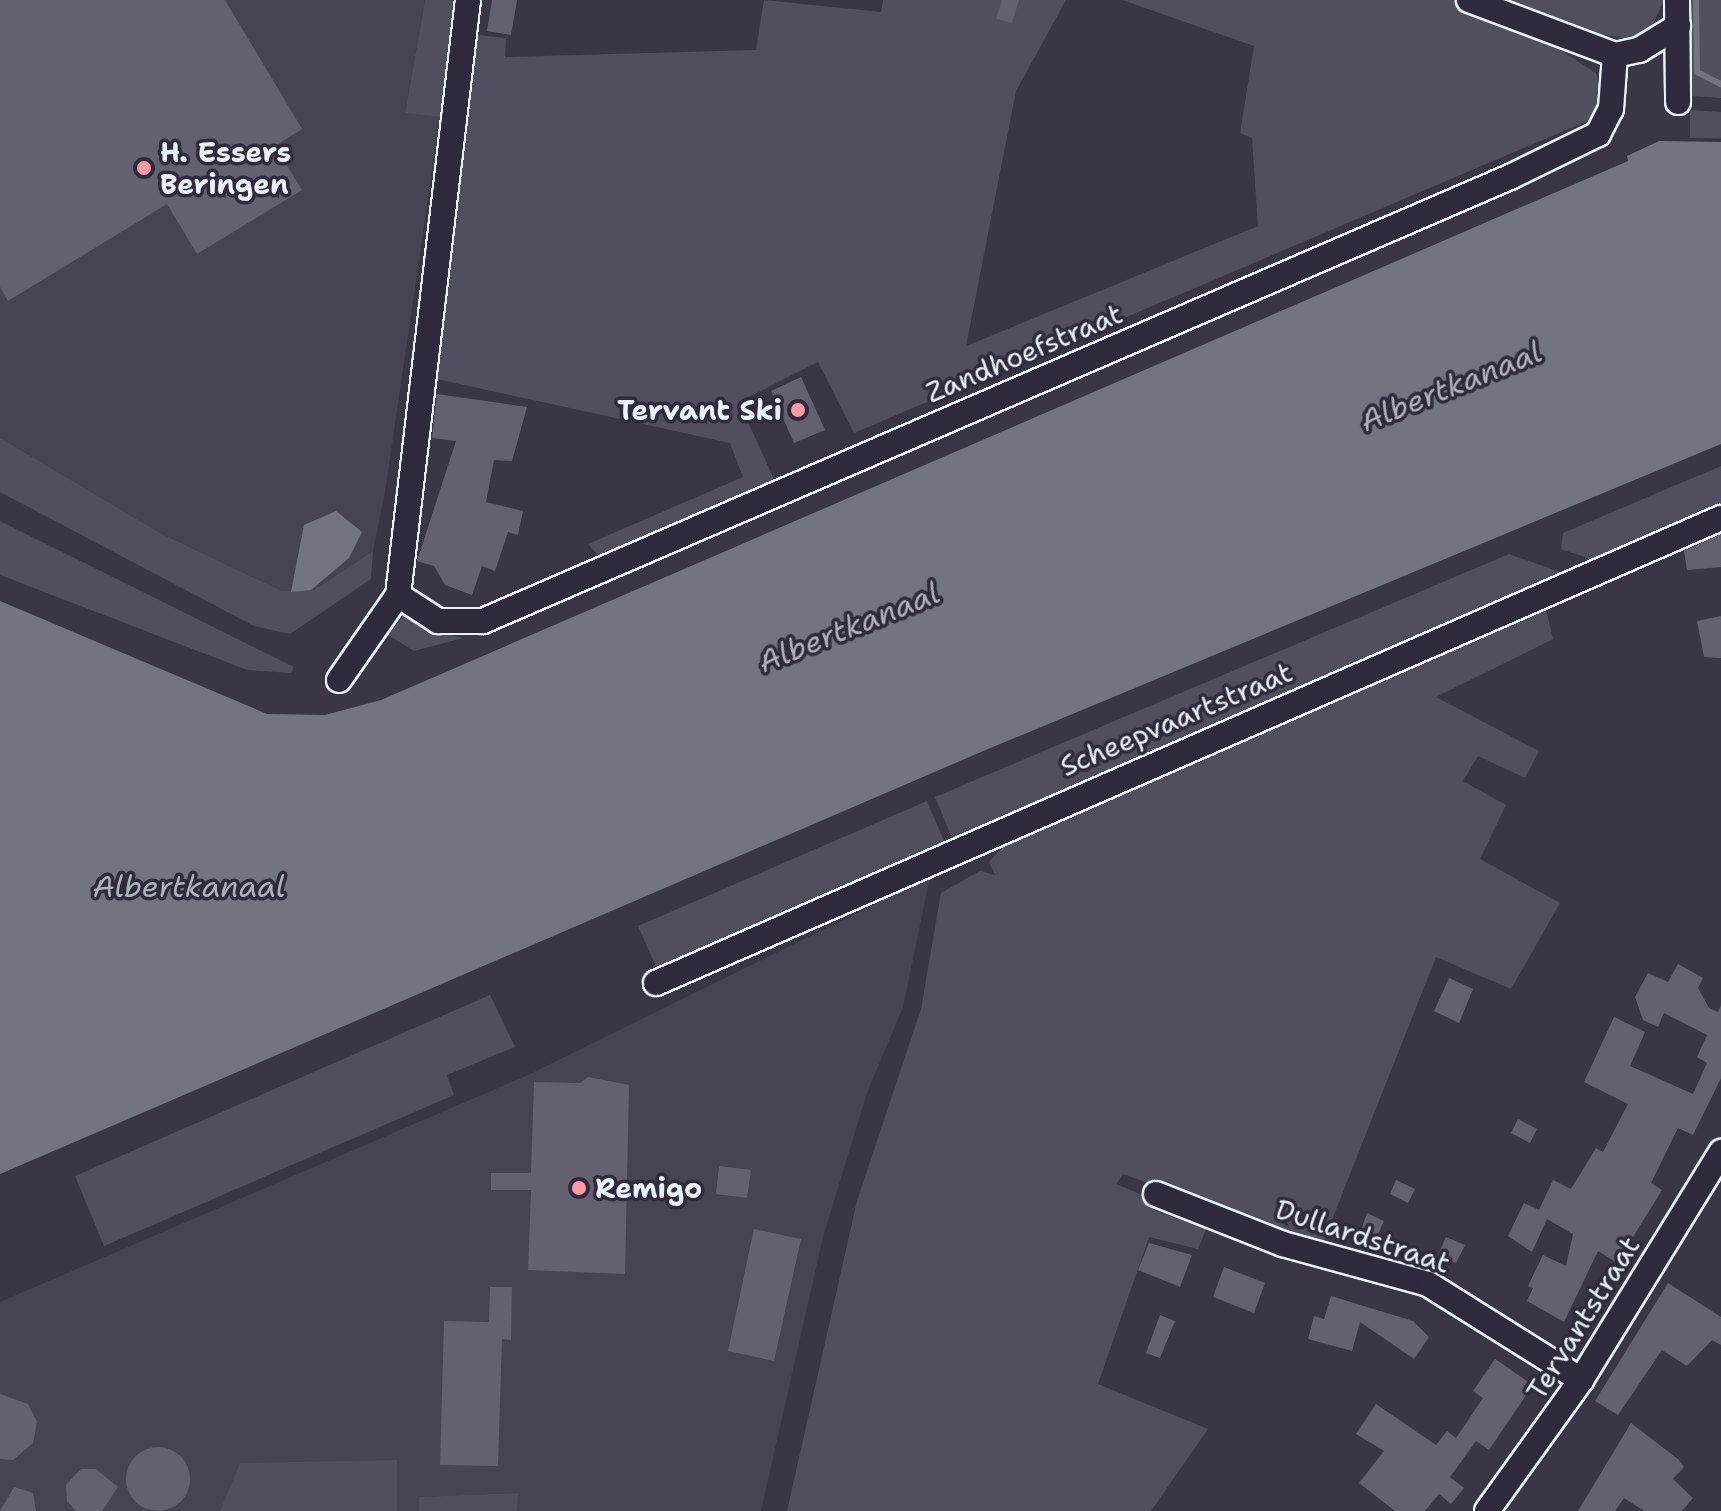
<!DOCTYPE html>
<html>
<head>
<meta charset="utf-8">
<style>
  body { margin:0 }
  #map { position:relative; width:1721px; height:1511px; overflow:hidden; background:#3a3648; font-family:"Shantell Sans",sans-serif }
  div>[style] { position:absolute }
  .built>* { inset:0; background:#464354 }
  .green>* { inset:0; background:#504e5f }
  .water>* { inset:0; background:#737482 }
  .stream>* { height:6px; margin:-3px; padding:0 3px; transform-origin:3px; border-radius:3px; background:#737482 }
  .building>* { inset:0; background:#636171 }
  .round { border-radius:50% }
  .roads { filter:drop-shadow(2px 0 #e8f1f8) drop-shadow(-2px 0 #e8f1f8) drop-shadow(0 2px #e8f1f8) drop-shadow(0 -2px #e8f1f8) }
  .minor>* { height:24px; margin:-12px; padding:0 12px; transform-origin:12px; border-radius:12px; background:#2f2a3d }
  .dots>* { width:22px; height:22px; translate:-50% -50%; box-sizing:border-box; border:4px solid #2f2a3d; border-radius:50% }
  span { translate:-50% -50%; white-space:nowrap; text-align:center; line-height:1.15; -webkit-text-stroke:7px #2f2a3d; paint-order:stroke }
  .poi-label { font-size:28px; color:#e8f1f8; font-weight:700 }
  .left { translate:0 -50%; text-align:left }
  .right { translate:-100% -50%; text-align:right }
  .street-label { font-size:28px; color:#e8f1f8 }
  .water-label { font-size:30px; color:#aeb2bd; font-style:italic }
</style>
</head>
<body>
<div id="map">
  <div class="built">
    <i style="clip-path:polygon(0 0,425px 0,405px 112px,440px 117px,385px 492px,373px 551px,314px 590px,282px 591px,162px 534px,0 438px)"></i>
    <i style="clip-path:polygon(930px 877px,903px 1007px,867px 1093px,823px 1237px,761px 1511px,517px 1511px,517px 1493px,419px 1497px,419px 1511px,0 1511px,0 1302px,528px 1075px)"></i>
  </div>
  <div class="green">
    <i style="clip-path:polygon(425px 0,455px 0,440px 117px,405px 113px)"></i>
    <i style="clip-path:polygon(764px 0,881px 12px,883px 0,1066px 0,1016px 91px,966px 346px,1258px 226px,1252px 138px,1240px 133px,1254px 46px,1122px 0,1664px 0,1653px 24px,1629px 39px,1564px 28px,1557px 48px,1596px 73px,1602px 87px,1599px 116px,854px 433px,818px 362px,739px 402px,778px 488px,603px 561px,588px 544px,743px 477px,730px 443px,432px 378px,478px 35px,506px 38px,505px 57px,756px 50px)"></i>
    <i style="clip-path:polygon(1687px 0,1721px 0,1721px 98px,1691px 96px,1686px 88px)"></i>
    <i style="clip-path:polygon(1690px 110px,1721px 112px,1721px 138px,1690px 138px)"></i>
    <i style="clip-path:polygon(0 438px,162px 534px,282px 591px,314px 590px,373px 551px,371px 579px,290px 634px,254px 626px,0 492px)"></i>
    <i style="clip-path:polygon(1721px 466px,1721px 505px,1596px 561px,1561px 549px,1563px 533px)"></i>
    <i style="clip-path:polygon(0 521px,294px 667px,291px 673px,247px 670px,0 575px)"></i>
    <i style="clip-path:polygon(1509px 554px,1566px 574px,952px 838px,935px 797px)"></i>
    <i style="clip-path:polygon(1546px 610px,1553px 639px,1436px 697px,1539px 751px,1525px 778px,1478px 756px,1463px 781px,1506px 805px,1480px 859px,1560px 903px,1511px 989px,1436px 957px,1322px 1245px,1123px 1174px,1116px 1184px,1152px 1199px,1153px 1210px,1206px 1229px,1198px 1249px,1149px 1237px,1098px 1384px,1208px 1429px,1151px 1511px,787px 1511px,857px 1201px,921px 1009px,941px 893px,980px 871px,995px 875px,989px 862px,1019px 828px)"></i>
    <i style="clip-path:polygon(405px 614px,437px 632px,463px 638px,414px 651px,388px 635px)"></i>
    <i style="clip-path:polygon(927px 801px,944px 841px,656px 967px,638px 926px)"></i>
    <i style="clip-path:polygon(490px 995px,515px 1047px,447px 1075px,454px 1095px,104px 1246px,75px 1176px)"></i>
    <i style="clip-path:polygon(397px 1460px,397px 1511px,220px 1511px,240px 1463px)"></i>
    <i style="clip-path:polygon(518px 1493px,517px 1511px,419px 1511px,419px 1497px)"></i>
  </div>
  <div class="water">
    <i style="clip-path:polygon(1659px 141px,1721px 142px,1721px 444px,981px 752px,0 1174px,0 601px,267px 714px,325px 715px,381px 700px,1628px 161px,1627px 156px)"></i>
    <i style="clip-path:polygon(336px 511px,362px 532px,349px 558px,311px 590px,291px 592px,304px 525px)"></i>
  </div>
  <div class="stream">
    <i style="left:1696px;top:0;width:72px;rotate:89.2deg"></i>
    <i style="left:1697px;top:72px;width:27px;rotate:27deg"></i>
  </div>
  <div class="building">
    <i style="clip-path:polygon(0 0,225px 0,302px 129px,275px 146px,302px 190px,197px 254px,167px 204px,8px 301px,0 287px)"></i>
    <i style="clip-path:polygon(492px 0,517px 0,511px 35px,487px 31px)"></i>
    <i style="clip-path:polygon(1002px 0,1019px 0,1012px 23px,996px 19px)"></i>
    <i style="clip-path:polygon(801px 377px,825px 430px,794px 443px,771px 391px)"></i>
    <i style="clip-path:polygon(437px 394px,527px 407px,512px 461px,494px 460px,486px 502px,523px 511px,518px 535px,508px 532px,495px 571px,482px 566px,472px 595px,445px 585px,434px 566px,417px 561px,456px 441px,432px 438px)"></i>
    <i style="clip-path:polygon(1721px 534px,1721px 567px,1687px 570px,1684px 551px)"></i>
    <i style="clip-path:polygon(1721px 616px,1721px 658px,1704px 657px,1697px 621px)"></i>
    <i style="clip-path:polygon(1678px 964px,1703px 978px,1698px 988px,1709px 1008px,1718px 1012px,1721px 1005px,1721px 1078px,1693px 1135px,1678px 1128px,1651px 1183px,1662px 1190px,1617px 1263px,1598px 1251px,1564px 1322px,1527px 1301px,1533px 1288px,1528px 1286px,1543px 1255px,1566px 1266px,1573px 1234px,1547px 1219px,1532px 1252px,1508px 1236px,1524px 1203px,1539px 1210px,1553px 1180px,1571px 1189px,1596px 1148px,1603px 1152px,1628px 1104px,1584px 1082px,1614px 1017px,1645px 1032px,1630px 1066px,1693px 1094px,1707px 1063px,1697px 1057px,1707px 1035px,1664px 1013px,1658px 1027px,1643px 1020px,1635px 997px,1648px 973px,1668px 982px)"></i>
    <i style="clip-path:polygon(1449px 978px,1473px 989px,1459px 1023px,1434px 1011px)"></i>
    <i style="clip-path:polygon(588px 1077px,629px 1085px,625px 1274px,528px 1270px,531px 1190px,491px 1190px,491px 1173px,531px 1173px,534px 1082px,580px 1083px)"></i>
    <i style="clip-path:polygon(1518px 1119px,1537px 1129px,1530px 1143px,1511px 1133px)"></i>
    <i style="clip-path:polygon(719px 1166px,751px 1170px,747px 1198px,716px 1194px)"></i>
    <i style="clip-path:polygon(1396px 1180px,1415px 1189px,1408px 1203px,1390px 1194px)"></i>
    <i style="clip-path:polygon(1367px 1213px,1384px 1221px,1376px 1239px,1360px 1233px)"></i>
    <i style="clip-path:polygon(754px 1229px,801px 1239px,774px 1361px,728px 1351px)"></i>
    <i style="clip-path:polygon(1446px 1237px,1465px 1245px,1456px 1263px,1438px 1255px)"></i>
    <i style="clip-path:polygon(1149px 1243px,1192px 1255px,1180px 1287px,1138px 1270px)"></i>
    <i style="clip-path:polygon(1224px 1267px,1265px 1283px,1254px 1313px,1213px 1297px)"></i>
    <i style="clip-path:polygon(1668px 1283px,1721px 1317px,1721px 1345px,1712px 1340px,1687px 1366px,1662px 1350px,1618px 1415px,1595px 1401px)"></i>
    <i style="clip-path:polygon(490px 1287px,512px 1287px,511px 1340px,502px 1339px,498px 1466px,440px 1465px,444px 1321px,489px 1322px)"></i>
    <i style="clip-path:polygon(1331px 1296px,1413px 1321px,1429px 1337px,1414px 1359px,1360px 1322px,1352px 1351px,1308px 1339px,1314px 1316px,1324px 1319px)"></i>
    <i style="clip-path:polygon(1160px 1315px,1175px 1321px,1160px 1358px,1146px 1353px)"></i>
    <i style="clip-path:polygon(1495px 1359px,1533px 1385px,1489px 1450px,1476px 1441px,1450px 1477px,1464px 1488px,1451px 1504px,1439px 1494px,1425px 1511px,1395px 1511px,1359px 1483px,1384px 1451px,1356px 1434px,1376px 1404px,1436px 1445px,1447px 1431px,1456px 1438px,1483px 1398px,1473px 1391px)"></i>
    <i style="clip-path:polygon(0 1394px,28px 1404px,37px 1422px,33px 1443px,13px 1460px,0 1459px)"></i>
    <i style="clip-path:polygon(1631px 1423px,1679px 1460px,1684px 1467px,1673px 1479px,1693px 1498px,1682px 1511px,1644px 1511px,1624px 1498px,1615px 1511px,1578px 1511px)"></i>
    <i class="round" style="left:126px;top:1447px;width:64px;height:64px"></i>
    <i style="clip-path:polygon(81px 1469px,96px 1469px,118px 1487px,102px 1511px,76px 1511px,67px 1501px,66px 1485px)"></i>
    <i style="clip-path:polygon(14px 1487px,33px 1493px,36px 1511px,0 1511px)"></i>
  </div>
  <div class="roads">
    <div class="minor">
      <i style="left:1469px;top:0;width:156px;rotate:20.6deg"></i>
      <i style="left:1677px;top:0;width:102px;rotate:89.4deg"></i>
      <i style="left:1615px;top:55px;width:25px;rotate:-12deg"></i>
      <i style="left:1639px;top:50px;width:46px;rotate:-31.6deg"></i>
      <i style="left:398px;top:595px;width:48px;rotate:33deg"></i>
      <i style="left:438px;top:621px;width:45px"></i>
      <i style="left:483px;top:621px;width:1119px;rotate:-23.38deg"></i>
      <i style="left:1510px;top:177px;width:98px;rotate:-26deg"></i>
      <i style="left:1598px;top:134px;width:28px;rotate:-63deg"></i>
      <i style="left:1611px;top:109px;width:54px;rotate:-85.8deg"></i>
      <i style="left:339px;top:680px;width:103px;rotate:-55.2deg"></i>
      <i style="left:398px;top:595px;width:599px;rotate:-83.29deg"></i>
      <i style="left:656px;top:983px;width:1162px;rotate:-23.59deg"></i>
      <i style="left:1156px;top:1194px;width:136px;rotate:21.5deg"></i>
      <i style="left:1283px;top:1244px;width:150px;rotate:15.4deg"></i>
      <i style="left:1428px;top:1284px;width:181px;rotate:32.1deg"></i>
      <i style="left:1487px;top:1511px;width:161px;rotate:-54.3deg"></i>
      <i style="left:1581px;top:1380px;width:268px;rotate:-58.4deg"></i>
    </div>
  </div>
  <div class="dots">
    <i style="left:144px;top:168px;background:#ff9aa2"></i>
    <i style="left:798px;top:410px;background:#ff9aa2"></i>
    <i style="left:579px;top:1188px;background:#ff9aa2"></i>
  </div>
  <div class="poi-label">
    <span class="left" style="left:160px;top:168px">H. Essers<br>Beringen</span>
    <span class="right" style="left:782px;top:410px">Tervant Ski</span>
    <span class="left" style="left:595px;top:1188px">Remigo</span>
  </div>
  <div class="street-label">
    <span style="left:1024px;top:353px;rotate:-23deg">Zandhoefstraat</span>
    <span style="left:1176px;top:719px;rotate:-23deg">Scheepvaartstraat</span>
    <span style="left:1363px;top:1236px;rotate:18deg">Dullardstraat</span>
    <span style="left:1583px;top:1318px;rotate:-58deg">Tervantstraat</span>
  </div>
  <div class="water-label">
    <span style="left:1451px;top:387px;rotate:-22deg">Albertkanaal</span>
    <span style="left:849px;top:628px;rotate:-22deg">Albertkanaal</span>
    <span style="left:189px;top:887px">Albertkanaal</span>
  </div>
</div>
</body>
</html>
